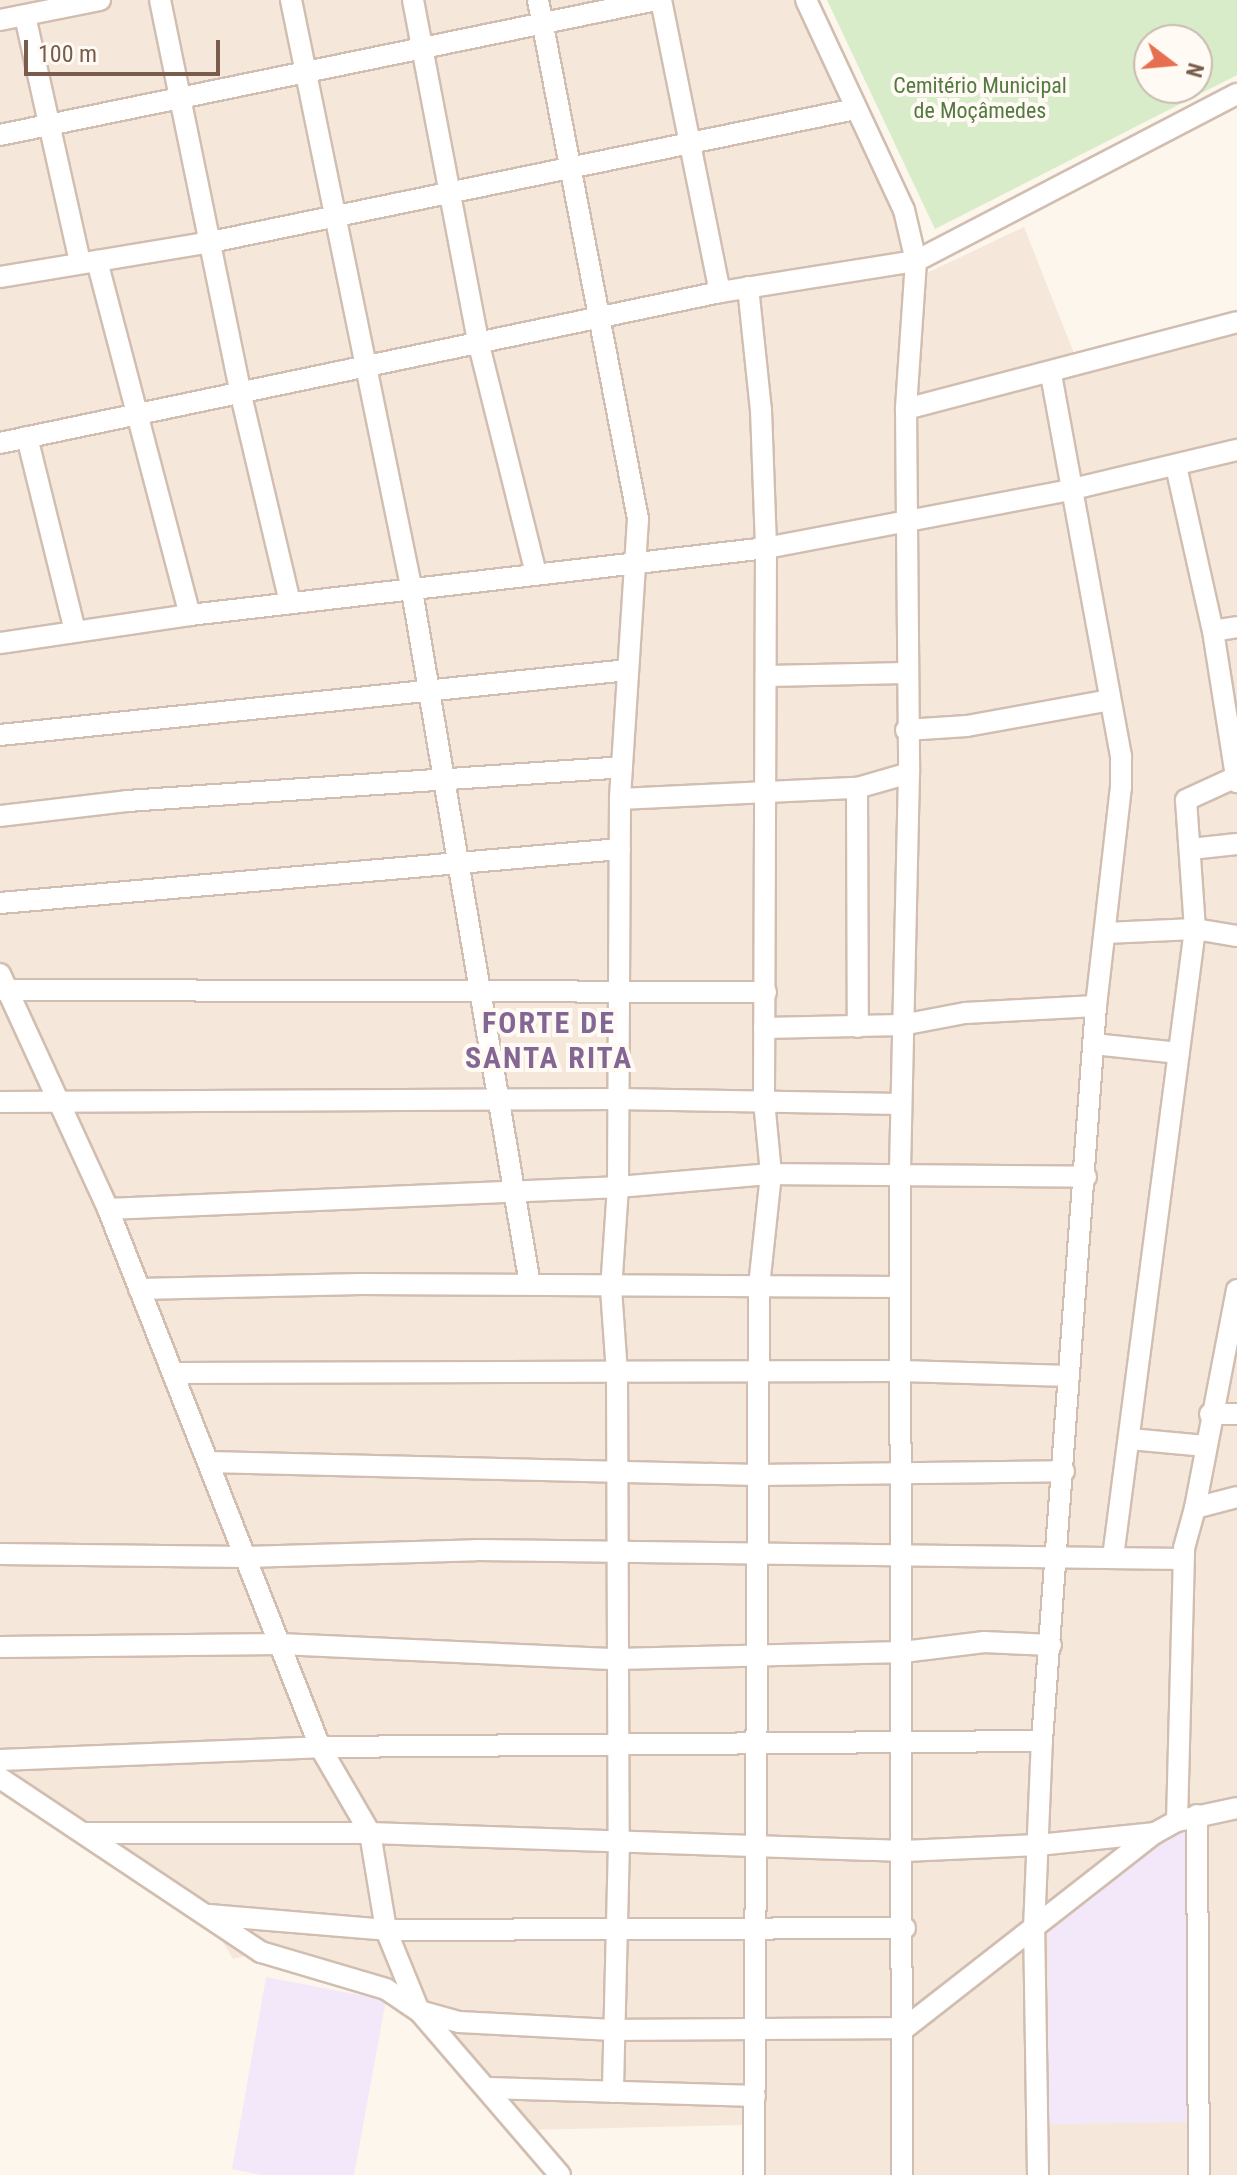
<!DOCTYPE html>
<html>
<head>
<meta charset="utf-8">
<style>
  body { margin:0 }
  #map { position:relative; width:1237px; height:2175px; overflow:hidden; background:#fdf6ec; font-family:"Roboto Condensed",sans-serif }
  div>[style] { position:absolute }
  .residential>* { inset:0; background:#f5e8da }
  .education>* { inset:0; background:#f3e8fa }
  .green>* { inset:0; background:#d8ecc9 }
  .roads { filter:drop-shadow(2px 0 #d1beb0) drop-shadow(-2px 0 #d1beb0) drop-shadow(0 2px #d1beb0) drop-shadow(0 -2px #d1beb0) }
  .minor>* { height:20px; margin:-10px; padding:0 10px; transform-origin:10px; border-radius:10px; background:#fff }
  span { translate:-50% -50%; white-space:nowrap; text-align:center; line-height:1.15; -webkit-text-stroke:8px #fffaf3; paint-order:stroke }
  .park-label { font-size:22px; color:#537a41 }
  .district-label { font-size:30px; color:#846695; font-weight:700; letter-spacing:2px }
  .north { position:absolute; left:1133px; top:24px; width:80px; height:80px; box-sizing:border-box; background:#fffaf3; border:2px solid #cabbb1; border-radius:50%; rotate:106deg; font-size:22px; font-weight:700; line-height:32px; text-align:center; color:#7a5c4d }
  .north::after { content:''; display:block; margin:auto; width:28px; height:36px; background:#e76f51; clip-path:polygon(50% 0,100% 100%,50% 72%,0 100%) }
  .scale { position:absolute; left:24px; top:40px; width:196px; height:36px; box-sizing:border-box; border:4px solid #7a5c4d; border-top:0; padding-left:10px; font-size:24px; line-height:28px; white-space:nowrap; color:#7a5c4d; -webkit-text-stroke:6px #fffaf3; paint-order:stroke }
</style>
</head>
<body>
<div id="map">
  <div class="residential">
    <i style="clip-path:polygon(0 0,806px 0,886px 169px,914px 279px,1024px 227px,1079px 366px,1237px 322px,1237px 2175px,742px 2175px,743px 2125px,526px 2130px,419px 2011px,261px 1952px,233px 1959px,207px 1915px,0 1778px)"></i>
  </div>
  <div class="education">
    <i style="clip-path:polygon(1178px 1828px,1189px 1832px,1190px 2122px,1049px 2124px,1048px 1932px)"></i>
    <i style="clip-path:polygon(266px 1977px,386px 2000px,354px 2175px,262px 2175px,232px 2169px)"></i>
  </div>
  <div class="green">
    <i style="clip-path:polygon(evenodd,827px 0,1237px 0,1237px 75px,935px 229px,827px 0,1149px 40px,1197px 40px,1197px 88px,1149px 88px,1149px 40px)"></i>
  </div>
  <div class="roads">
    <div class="minor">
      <i style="left:160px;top:0;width:399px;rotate:78.4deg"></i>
      <i style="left:240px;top:391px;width:218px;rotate:76.7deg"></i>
      <i style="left:291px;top:0;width:603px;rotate:78.43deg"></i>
      <i style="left:412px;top:591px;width:703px;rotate:80.34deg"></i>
      <i style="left:413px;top:0;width:351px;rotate:79.2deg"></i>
      <i style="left:479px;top:345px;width:236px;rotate:76deg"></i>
      <i style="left:538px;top:0;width:529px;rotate:79.09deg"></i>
      <i style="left:638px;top:519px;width:281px;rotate:93.7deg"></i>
      <i style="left:620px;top:799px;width:388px;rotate:90.3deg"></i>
      <i style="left:618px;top:1187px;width:102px;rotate:93.9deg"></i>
      <i style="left:611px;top:1289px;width:83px;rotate:85.9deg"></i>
      <i style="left:617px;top:1372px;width:470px;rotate:89.8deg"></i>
      <i style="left:619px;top:1842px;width:250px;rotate:91.4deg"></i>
      <i style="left:661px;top:0;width:298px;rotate:78.6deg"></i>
      <i style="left:806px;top:0;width:232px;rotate:65deg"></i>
      <i style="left:904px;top:210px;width:52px;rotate:76.8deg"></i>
      <i style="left:916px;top:261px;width:148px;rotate:93.9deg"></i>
      <i style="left:906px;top:409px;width:364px;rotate:89.5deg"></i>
      <i style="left:909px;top:773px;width:404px;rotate:91.3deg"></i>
      <i style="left:900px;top:1177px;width:998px;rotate:89.89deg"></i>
      <i style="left:25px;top:16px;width:253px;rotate:77.4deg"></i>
      <i style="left:0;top:20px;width:102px;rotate:-11.3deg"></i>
      <i style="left:0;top:135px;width:670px;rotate:-11.63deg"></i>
      <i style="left:97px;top:261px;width:366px;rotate:75.3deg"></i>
      <i style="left:0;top:277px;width:214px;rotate:-9.4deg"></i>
      <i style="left:211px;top:242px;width:658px;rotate:-11.67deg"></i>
      <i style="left:748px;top:287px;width:124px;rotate:84deg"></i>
      <i style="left:761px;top:410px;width:138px;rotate:87.9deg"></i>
      <i style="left:766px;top:548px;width:553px;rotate:90.21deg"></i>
      <i style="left:764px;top:1101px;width:73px;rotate:84.5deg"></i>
      <i style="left:771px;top:1174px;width:114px;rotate:96.1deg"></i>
      <i style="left:759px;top:1287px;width:888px;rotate:90.32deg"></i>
      <i style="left:906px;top:409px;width:342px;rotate:-14.7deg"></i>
      <i style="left:27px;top:437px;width:200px;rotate:76.1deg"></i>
      <i style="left:0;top:443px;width:736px;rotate:-11.84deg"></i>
      <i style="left:720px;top:292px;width:198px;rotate:-9deg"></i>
      <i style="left:916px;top:261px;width:362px;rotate:-27.5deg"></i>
      <i style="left:1176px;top:466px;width:169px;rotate:77.4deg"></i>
      <i style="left:1213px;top:631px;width:153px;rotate:81deg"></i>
      <i style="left:1213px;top:631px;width:24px;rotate:-9deg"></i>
      <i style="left:0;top:643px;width:192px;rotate:-8.4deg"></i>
      <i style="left:190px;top:615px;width:580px;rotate:-6.63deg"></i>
      <i style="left:766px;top:548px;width:309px;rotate:-10.8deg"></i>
      <i style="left:1069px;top:490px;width:173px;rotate:-13.4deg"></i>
      <i style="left:766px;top:676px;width:141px;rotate:-1.2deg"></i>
      <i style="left:906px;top:730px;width:61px;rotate:-3.8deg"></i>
      <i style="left:967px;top:726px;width:145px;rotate:-10.3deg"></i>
      <i style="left:0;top:735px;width:631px;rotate:-5.91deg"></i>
      <i style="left:857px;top:788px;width:239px;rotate:89.8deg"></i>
      <i style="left:620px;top:799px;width:237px;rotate:-2.7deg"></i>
      <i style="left:857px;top:788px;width:54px;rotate:-16.1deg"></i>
      <i style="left:0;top:816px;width:128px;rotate:-6.7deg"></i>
      <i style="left:127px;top:801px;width:496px;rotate:-3.9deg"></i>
      <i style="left:1191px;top:849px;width:46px;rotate:-6.2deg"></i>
      <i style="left:0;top:903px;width:622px;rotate:-4.98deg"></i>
      <i style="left:1105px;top:933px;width:90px;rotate:-2.5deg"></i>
      <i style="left:1195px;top:929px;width:43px;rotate:9.5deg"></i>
      <i style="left:0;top:974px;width:259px;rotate:65.3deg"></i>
      <i style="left:108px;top:1209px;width:578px;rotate:68.49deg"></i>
      <i style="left:320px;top:1747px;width:99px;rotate:59.8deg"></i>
      <i style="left:370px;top:1833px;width:98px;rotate:80.6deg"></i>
      <i style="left:386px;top:1930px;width:87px;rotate:67.8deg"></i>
      <i style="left:0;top:990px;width:766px;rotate:0.15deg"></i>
      <i style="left:764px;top:1028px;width:138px;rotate:-1.2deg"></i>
      <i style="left:902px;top:1025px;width:64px;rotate:-10.8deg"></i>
      <i style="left:965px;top:1013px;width:131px;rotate:-3.1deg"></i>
      <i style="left:1094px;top:1044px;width:85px;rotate:6deg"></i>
      <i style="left:0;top:1102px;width:616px;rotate:-0.28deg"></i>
      <i style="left:616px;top:1099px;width:285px;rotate:1deg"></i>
      <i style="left:108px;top:1209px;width:510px;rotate:-2.47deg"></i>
      <i style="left:618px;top:1187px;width:154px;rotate:-4.9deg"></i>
      <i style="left:771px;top:1174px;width:315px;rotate:0.5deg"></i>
      <i style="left:139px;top:1289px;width:222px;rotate:-1.3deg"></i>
      <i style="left:361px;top:1284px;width:539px;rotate:0.32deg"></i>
      <i style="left:173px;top:1373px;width:728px;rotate:-0.16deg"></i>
      <i style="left:901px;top:1371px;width:168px;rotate:1.7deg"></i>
      <i style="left:1210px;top:1414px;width:27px"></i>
      <i style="left:1130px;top:1439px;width:76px;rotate:5.3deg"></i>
      <i style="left:208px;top:1462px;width:549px;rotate:1.36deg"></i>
      <i style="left:757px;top:1475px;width:307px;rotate:-0.7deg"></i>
      <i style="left:1195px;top:1508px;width:222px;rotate:-79.1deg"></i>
      <i style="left:0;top:1554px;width:245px;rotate:0.7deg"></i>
      <i style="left:245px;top:1557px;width:231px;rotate:-1.7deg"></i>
      <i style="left:476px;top:1550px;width:707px;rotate:0.73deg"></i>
      <i style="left:1113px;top:1557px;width:633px;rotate:-82.56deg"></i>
      <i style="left:1195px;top:929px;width:129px;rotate:-94deg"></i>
      <i style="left:1186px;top:800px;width:55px;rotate:-24.7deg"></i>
      <i style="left:0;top:1647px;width:280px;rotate:-0.6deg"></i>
      <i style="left:280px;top:1644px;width:336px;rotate:2.6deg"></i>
      <i style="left:616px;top:1659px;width:287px;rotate:-1.4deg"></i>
      <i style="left:903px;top:1652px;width:82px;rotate:-7deg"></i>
      <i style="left:984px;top:1642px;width:67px;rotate:2.6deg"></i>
      <i style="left:0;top:1760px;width:320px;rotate:-2.3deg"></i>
      <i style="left:320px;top:1747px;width:722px;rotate:-0.48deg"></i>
      <i style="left:0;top:1778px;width:314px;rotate:33.7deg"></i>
      <i style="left:261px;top:1952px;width:130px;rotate:16.5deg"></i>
      <i style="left:386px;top:1989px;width:40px;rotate:34deg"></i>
      <i style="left:419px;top:2011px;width:216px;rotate:49.3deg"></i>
      <i style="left:1197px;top:1815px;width:360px;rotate:89.7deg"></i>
      <i style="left:1177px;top:1821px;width:273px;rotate:-88.5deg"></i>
      <i style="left:1184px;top:1548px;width:41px;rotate:-74.6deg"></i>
      <i style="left:1195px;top:1508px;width:43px;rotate:-14.7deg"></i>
      <i style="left:85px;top:1833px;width:285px"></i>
      <i style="left:370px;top:1833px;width:534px;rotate:1.93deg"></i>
      <i style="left:904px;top:1851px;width:134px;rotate:-2.6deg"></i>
      <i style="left:1038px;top:1845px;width:118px;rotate:-5.9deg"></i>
      <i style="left:209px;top:1915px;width:178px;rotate:4.8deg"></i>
      <i style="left:386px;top:1930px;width:519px;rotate:-0.22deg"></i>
      <i style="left:419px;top:2011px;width:41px;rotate:15.4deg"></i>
      <i style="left:459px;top:2022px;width:154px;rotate:3deg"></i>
      <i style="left:613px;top:2030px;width:292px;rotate:-0.4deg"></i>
      <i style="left:905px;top:2028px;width:317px;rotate:-38deg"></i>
      <i style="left:1155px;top:1833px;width:25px;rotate:-29deg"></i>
      <i style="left:1177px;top:1821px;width:61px;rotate:-12.2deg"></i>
      <i style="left:489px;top:2088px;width:266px;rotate:1.7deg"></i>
      <i style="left:1038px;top:2175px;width:246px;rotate:-90.9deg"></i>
      <i style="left:1034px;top:1929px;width:188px;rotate:-87.6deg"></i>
      <i style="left:1042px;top:1741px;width:737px;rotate:-85.8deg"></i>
      <i style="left:1096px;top:1006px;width:220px;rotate:-83.5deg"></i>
      <i style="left:1121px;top:787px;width:31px;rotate:-90deg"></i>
      <i style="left:1121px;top:756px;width:388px;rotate:-100.4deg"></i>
    </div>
  </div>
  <div class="park-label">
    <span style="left:980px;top:98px">Cemitério Municipal<br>de Moçâmedes</span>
  </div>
  <div class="district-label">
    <span style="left:549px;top:1040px">FORTE DE<br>SANTA RITA</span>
  </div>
  <div class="north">N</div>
  <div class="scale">100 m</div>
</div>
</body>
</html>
